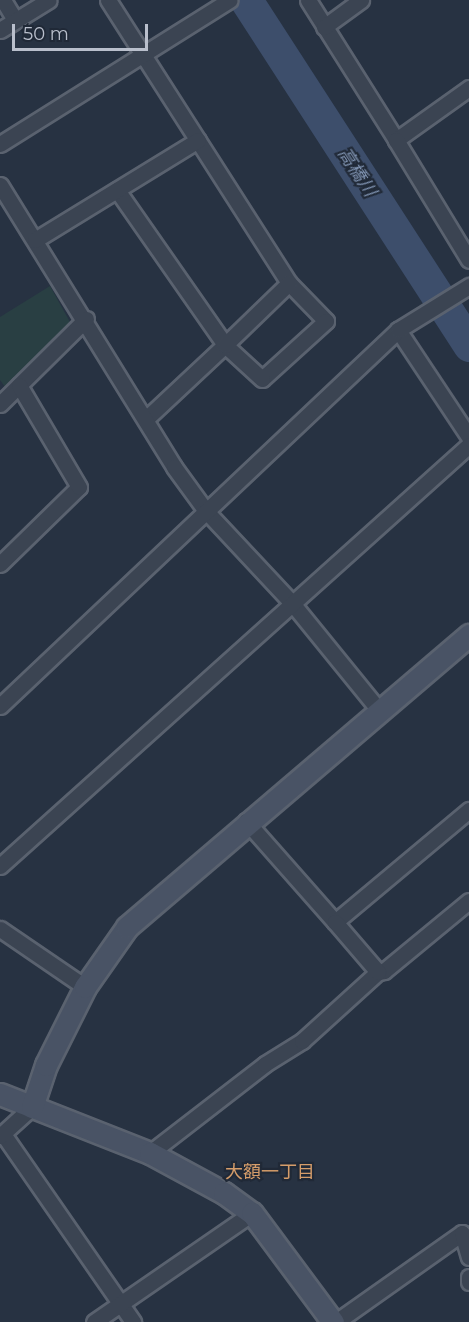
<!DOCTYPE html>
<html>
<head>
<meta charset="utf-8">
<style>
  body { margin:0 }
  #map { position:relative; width:469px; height:1322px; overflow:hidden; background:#273242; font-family:Montserrat,"Noto Sans JP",sans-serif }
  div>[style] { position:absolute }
  .green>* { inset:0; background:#293f43 }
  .river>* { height:33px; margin:-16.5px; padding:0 16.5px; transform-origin:16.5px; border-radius:16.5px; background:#3d4e6b }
  .roads { filter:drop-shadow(2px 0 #5a626f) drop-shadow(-2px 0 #5a626f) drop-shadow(0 2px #5a626f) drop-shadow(0 -2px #5a626f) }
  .street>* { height:15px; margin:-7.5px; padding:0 7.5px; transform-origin:7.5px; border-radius:7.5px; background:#3b4452 }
  .secondary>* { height:21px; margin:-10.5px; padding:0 10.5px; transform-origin:10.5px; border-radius:10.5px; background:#495365 }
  span { translate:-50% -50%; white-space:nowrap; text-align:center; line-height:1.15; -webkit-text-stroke:4.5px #202937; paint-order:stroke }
  .water-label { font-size:18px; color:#8094b2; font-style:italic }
  .neighbourhood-label { font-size:18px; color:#d59d6a }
  .scale { position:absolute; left:12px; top:24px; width:136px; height:27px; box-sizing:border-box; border:3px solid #b9bfcc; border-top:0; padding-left:8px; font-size:18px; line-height:21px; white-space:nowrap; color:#b9bfcc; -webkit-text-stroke:4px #202937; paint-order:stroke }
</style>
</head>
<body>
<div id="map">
  <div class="green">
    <i style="clip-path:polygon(50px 286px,70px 322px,5px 387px,0 380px,0 317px)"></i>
  </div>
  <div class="river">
    <i style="left:246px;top:0;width:411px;rotate:57.1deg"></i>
  </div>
  <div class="roads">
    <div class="street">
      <i style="left:3px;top:0;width:23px;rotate:59deg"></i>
      <i style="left:108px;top:0;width:336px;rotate:57.4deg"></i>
      <i style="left:289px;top:283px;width:53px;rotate:45.8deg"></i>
      <i style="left:326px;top:321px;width:86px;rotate:137.8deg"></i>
      <i style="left:262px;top:379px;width:50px;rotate:-137.4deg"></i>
      <i style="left:225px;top:345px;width:108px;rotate:136.9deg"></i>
      <i style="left:308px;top:0;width:165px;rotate:57.8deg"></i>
      <i style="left:324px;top:27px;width:46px;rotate:-36.1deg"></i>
      <i style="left:0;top:30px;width:57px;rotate:-31.5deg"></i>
      <i style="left:469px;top:88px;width:90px;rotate:144.5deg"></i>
      <i style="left:396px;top:140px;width:140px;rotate:58.7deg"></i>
      <i style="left:0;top:144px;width:271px;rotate:-32.1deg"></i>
      <i style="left:0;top:185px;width:331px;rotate:58.3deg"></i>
      <i style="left:174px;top:467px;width:54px;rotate:54deg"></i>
      <i style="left:206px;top:511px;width:126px;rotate:46.9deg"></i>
      <i style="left:292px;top:603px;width:138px;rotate:50.9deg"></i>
      <i style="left:117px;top:190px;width:189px;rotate:55.1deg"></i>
      <i style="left:225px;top:345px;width:89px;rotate:-44.1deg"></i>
      <i style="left:35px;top:240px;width:191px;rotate:-31.5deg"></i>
      <i style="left:398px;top:330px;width:128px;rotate:56.4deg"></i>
      <i style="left:0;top:404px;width:121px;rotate:-44.7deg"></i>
      <i style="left:0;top:564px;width:110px;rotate:-44.3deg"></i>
      <i style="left:79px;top:487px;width:118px;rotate:-120.5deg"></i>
      <i style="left:0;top:706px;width:548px;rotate:-43.37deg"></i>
      <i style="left:398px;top:330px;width:84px;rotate:-31.8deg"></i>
      <i style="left:246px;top:821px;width:135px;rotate:48.6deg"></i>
      <i style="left:335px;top:922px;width:175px;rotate:-39.9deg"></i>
      <i style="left:0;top:866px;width:630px;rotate:-41.91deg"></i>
      <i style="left:0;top:929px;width:103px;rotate:34.3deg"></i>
      <i style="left:378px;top:972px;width:6px;rotate:-9deg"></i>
      <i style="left:384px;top:971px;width:110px;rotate:-39.5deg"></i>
      <i style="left:3px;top:1134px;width:229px;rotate:55.3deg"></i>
      <i style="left:0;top:1136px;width:43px;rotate:-42.2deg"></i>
      <i style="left:150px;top:1153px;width:145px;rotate:-37.7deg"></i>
      <i style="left:265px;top:1064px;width:44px;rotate:-31.9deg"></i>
      <i style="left:302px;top:1041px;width:103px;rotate:-42.2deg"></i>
      <i style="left:378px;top:972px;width:66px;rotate:-130.7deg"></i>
      <i style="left:469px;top:1277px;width:5px;rotate:90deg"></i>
      <i style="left:94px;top:1322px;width:192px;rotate:-34.6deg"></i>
      <i style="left:336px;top:1322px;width:154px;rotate:-35.2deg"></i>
      <i style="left:462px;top:1233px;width:25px;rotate:74deg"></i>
    </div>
    <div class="secondary">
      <i style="left:0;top:1094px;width:161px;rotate:21.5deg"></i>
      <i style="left:150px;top:1153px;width:84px;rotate:28.4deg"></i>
      <i style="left:224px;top:1193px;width:34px;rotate:36deg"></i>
      <i style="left:252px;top:1213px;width:136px;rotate:53.4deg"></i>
      <i style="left:32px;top:1107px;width:44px;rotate:-71.6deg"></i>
      <i style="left:46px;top:1065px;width:87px;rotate:-63.4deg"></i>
      <i style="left:85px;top:987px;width:73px;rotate:-55deg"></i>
      <i style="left:127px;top:927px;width:450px;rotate:-40.5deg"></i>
    </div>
  </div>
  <div class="water-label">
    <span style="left:357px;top:172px;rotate:57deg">高橋川</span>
  </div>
  <div class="neighbourhood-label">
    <span style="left:270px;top:1172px">大額一丁目</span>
  </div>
  <div class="scale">50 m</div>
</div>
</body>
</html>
